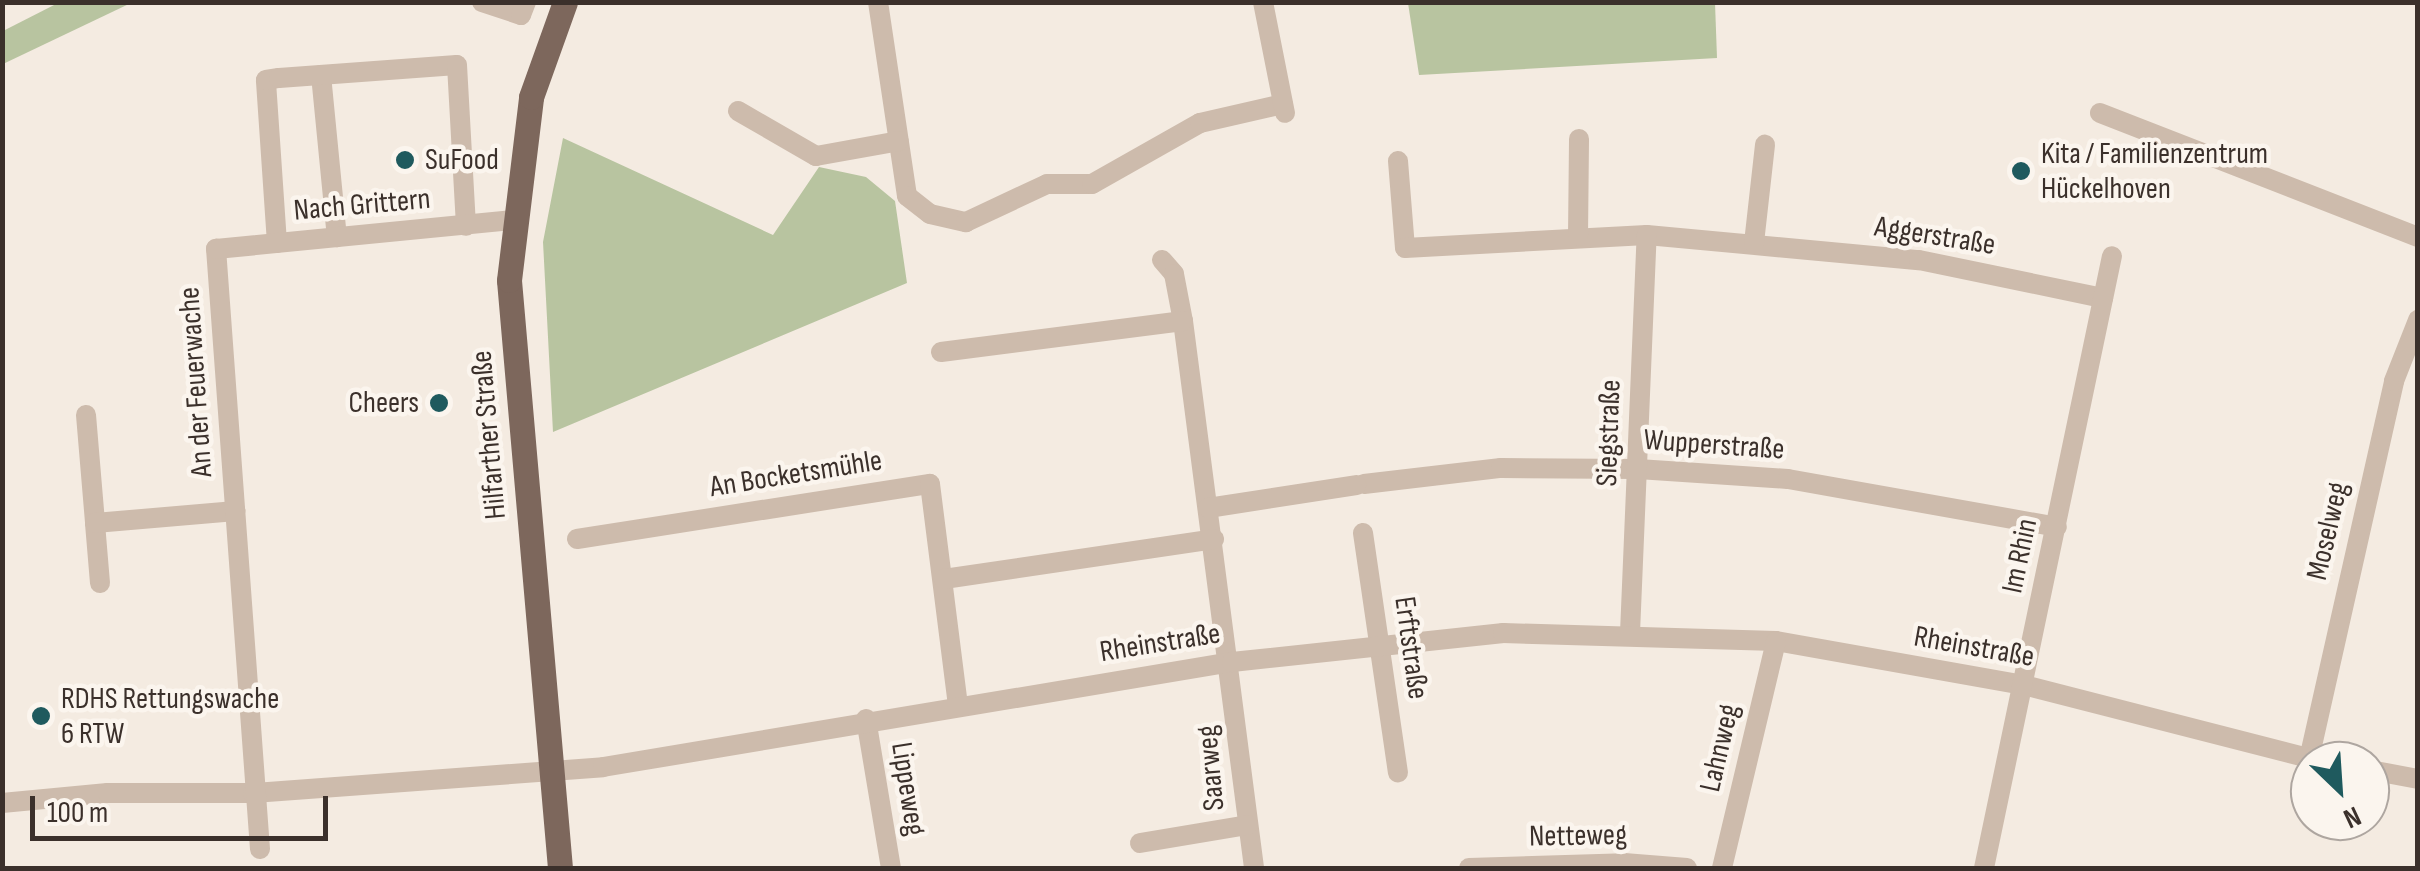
<!DOCTYPE html>
<html>
<head>
<meta charset="utf-8">
<style>
  body { margin:0 }
  #map { position:relative; width:2420px; height:871px; overflow:hidden; background:#f4ebe1; font-family:"Sofia Sans Condensed",sans-serif }
  div>[style] { position:absolute }
  .green>* { inset:0; background:#b8c4a0 }
  .minor>* { height:20px; margin:-10px; padding:0 10px; transform-origin:10px; border-radius:10px; background:#cdbbac }
  .major>* { height:25px; margin:-12.5px; padding:0 12.5px; transform-origin:12.5px; border-radius:12.5px; background:#7d675c }
  .dots>* { width:28px; height:28px; translate:-50% -50%; box-sizing:border-box; border:5px solid #fbf5ee; border-radius:50% }
  span { translate:-50% -50%; white-space:nowrap; text-align:center; line-height:1.15; -webkit-text-stroke:9px #fbf5ee; paint-order:stroke }
  .poi-label { font-size:30px; color:#3b302b }
  .left { translate:0 -50%; text-align:left }
  .right { translate:-100% -50%; text-align:right }
  .street-label { font-size:30px; color:#3b302b }
  .frame { position:absolute; inset:0; border:5px solid #3b302b; pointer-events:none }
  .north { position:absolute; left:2290px; top:741px; width:100px; height:100px; box-sizing:border-box; background:#fbf5ee; border:2px solid #aea6a0; border-radius:50%; rotate:155deg; font-size:28px; font-weight:700; line-height:40px; text-align:center; color:#3b302b }
  .north::after { content:''; display:block; margin:auto; width:35px; height:45px; background:#1f5a5e; clip-path:polygon(50% 0,100% 100%,50% 72%,0 100%) }
  .scale { position:absolute; left:30px; top:796px; width:298px; height:45px; box-sizing:border-box; border:5px solid #3b302b; border-top:0; padding-left:12px; font-size:30px; line-height:35px; white-space:nowrap; color:#3b302b; -webkit-text-stroke:8px #fbf5ee; paint-order:stroke }
</style>
</head>
<body>
<div id="map">
  <div class="green">
    <i style="clip-path:polygon(58px 3px,131px 3px,3px 64px,3px 31px)"></i>
    <i style="clip-path:polygon(1408px 3px,1715px 3px,1717px 58px,1419px 75px)"></i>
    <i style="clip-path:polygon(563px 138px,773px 235px,819px 167px,866px 177px,895px 201px,907px 283px,553px 432px,543px 242px)"></i>
  </div>
  <div class="minor">
    <i style="left:482px;top:2px;width:41px;rotate:18.4deg"></i>
    <i style="left:521px;top:15px;width:14px;rotate:-69deg"></i>
    <i style="left:878px;top:2px;width:196px;rotate:81.5deg"></i>
    <i style="left:907px;top:196px;width:29px;rotate:38deg"></i>
    <i style="left:930px;top:214px;width:37px;rotate:13deg"></i>
    <i style="left:966px;top:222px;width:89px;rotate:-25.1deg"></i>
    <i style="left:1047px;top:184px;width:45px"></i>
    <i style="left:1092px;top:184px;width:124px;rotate:-29.5deg"></i>
    <i style="left:1200px;top:123px;width:85px;rotate:-12.9deg"></i>
    <i style="left:1263px;top:2px;width:113px;rotate:78.8deg"></i>
    <i style="left:321px;top:75px;width:163px;rotate:84.4deg"></i>
    <i style="left:738px;top:111px;width:90px;rotate:30deg"></i>
    <i style="left:816px;top:156px;width:84px;rotate:-10.2deg"></i>
    <i style="left:2100px;top:113px;width:341px;rotate:21.3deg"></i>
    <i style="left:1398px;top:161px;width:87px;rotate:85.4deg"></i>
    <i style="left:1405px;top:248px;width:242px;rotate:-3.1deg"></i>
    <i style="left:1647px;top:235px;width:273px;rotate:5.3deg"></i>
    <i style="left:1919px;top:260px;width:188px;rotate:11.7deg"></i>
    <i style="left:1578px;top:236px;width:97px;rotate:-89.4deg"></i>
    <i style="left:277px;top:243px;width:163px;rotate:-93.9deg"></i>
    <i style="left:266px;top:80px;width:13px;rotate:-9deg"></i>
    <i style="left:279px;top:78px;width:178px;rotate:-4.2deg"></i>
    <i style="left:457px;top:65px;width:161px;rotate:86.8deg"></i>
    <i style="left:1754px;top:243px;width:99px;rotate:-83.6deg"></i>
    <i style="left:1162px;top:260px;width:18px;rotate:49deg"></i>
    <i style="left:1174px;top:274px;width:48px;rotate:79.2deg"></i>
    <i style="left:1183px;top:321px;width:552px;rotate:82.6deg"></i>
    <i style="left:941px;top:352px;width:244px;rotate:-7.3deg"></i>
    <i style="left:86px;top:415px;width:108px;rotate:85.2deg"></i>
    <i style="left:1364px;top:484px;width:138px;rotate:-6.7deg"></i>
    <i style="left:1501px;top:468px;width:137px;rotate:0.4deg"></i>
    <i style="left:1638px;top:469px;width:150px;rotate:3.8deg"></i>
    <i style="left:1788px;top:479px;width:273px;rotate:10.1deg"></i>
    <i style="left:1208px;top:508px;width:150px;rotate:-8.8deg"></i>
    <i style="left:1363px;top:533px;width:242px;rotate:81.7deg"></i>
    <i style="left:577px;top:539px;width:357px;rotate:-8.9deg"></i>
    <i style="left:930px;top:484px;width:223px;rotate:82.8deg"></i>
    <i style="left:944px;top:579px;width:273px;rotate:-8.4deg"></i>
    <i style="left:100px;top:583px;width:60px;rotate:-94.8deg"></i>
    <i style="left:95px;top:523px;width:141px;rotate:-4.9deg"></i>
    <i style="left:1630px;top:633px;width:398px;rotate:-87.6deg"></i>
    <i style="left:866px;top:719px;width:151px;rotate:80.5deg"></i>
    <i style="left:2309px;top:759px;width:387px;rotate:-77.3deg"></i>
    <i style="left:2394px;top:381px;width:66px;rotate:-68.5deg"></i>
    <i style="left:2370px;top:770px;width:49px;rotate:10.6deg"></i>
    <i style="left:2px;top:803px;width:106px;rotate:-5.4deg"></i>
    <i style="left:108px;top:793px;width:145px"></i>
    <i style="left:253px;top:793px;width:351px;rotate:-4.2deg"></i>
    <i style="left:603px;top:767px;width:638px;rotate:-9.48deg"></i>
    <i style="left:1232px;top:662px;width:273px;rotate:-6.1deg"></i>
    <i style="left:1503px;top:633px;width:273px;rotate:1.7deg"></i>
    <i style="left:1776px;top:641px;width:252px;rotate:10.1deg"></i>
    <i style="left:2024px;top:685px;width:306px;rotate:14.4deg"></i>
    <i style="left:1140px;top:843px;width:109px;rotate:-9.5deg"></i>
    <i style="left:260px;top:849px;width:602px;rotate:-94.19deg"></i>
    <i style="left:216px;top:249px;width:298px;rotate:-5.6deg"></i>
    <i style="left:1469px;top:868px;width:155px;rotate:-1.8deg"></i>
    <i style="left:1624px;top:863px;width:63px;rotate:4.5deg"></i>
    <i style="left:1722px;top:868px;width:233px;rotate:-76.6deg"></i>
    <i style="left:1984px;top:868px;width:625px;rotate:-78.19deg"></i>
  </div>
  <div class="major">
    <i style="left:560px;top:868px;width:590px;rotate:-94.96deg"></i>
    <i style="left:509px;top:280px;width:184px;rotate:-83.1deg"></i>
    <i style="left:531px;top:97px;width:101px;rotate:-70.3deg"></i>
  </div>
  <div class="dots">
    <i style="left:405px;top:160px;background:#1f5a5e"></i>
    <i style="left:2021px;top:171px;background:#1f5a5e"></i>
    <i style="left:439px;top:403px;background:#1f5a5e"></i>
    <i style="left:41px;top:716px;background:#1f5a5e"></i>
  </div>
  <div class="poi-label">
    <span class="left" style="left:2041px;top:171px">Kita / Familienzentrum<br>Hückelhoven</span>
    <span class="left" style="left:425px;top:160px">SuFood</span>
    <span class="right" style="left:419px;top:403px">Cheers</span>
    <span class="left" style="left:61px;top:716px">RDHS Rettungswache<br>6 RTW</span>
  </div>
  <div class="street-label">
    <span style="left:362px;top:205px;rotate:-5deg">Nach Grittern</span>
    <span style="left:1935px;top:236px;rotate:9deg">Aggerstraße</span>
    <span style="left:196px;top:382px;rotate:-94deg">An der Feuerwache</span>
    <span style="left:1609px;top:433px;rotate:-88deg">Siegstraße</span>
    <span style="left:489px;top:435px;rotate:-95deg">Hilfarther Straße</span>
    <span style="left:1714px;top:445px;rotate:4deg">Wupperstraße</span>
    <span style="left:796px;top:474px;rotate:-9deg">An Bocketsmühle</span>
    <span style="left:2328px;top:531px;rotate:-77deg">Moselweg</span>
    <span style="left:2020px;top:556px;rotate:-78deg">Im Rhin</span>
    <span style="left:1160px;top:643px;rotate:-9deg">Rheinstraße</span>
    <span style="left:1974px;top:647px;rotate:10deg">Rheinstraße</span>
    <span style="left:1411px;top:648px;rotate:82deg">Erftstraße</span>
    <span style="left:1720px;top:748px;rotate:-77deg">Lahnweg</span>
    <span style="left:1211px;top:768px;rotate:-95deg">Saarweg</span>
    <span style="left:908px;top:789px;rotate:81deg">Lippeweg</span>
    <span style="left:1578px;top:836px;rotate:-1deg">Netteweg</span>
  </div>
  <div class="frame"></div>
  <div class="north">N</div>
  <div class="scale">100 m</div>
</div>
</body>
</html>
